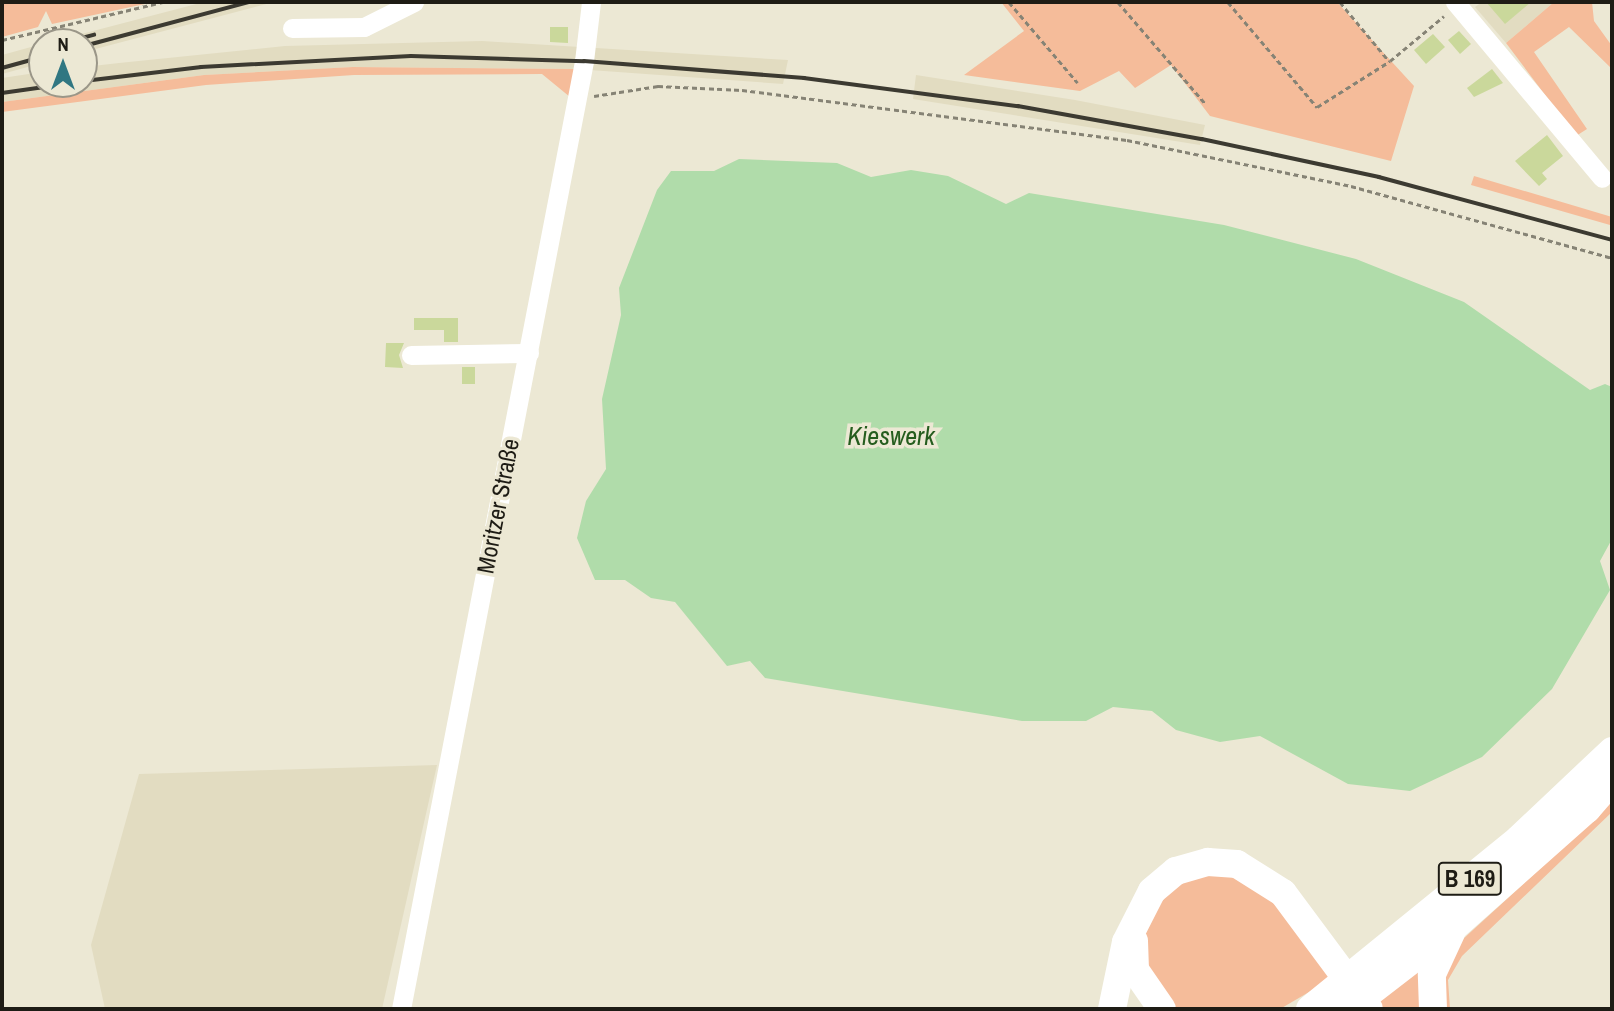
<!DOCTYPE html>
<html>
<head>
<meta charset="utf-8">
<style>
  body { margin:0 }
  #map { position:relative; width:1614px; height:1011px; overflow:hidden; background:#ece8d4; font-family:"Archivo Narrow",sans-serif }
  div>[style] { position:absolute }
  .built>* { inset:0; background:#e2dcc1 }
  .green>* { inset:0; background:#f5bc9a }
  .water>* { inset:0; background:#b0dcaa }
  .building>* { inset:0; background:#cad89b }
  .path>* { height:2.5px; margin-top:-1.25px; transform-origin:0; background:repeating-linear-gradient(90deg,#868375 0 5px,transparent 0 8.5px) }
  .minor>* { height:19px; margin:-9.5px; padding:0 9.5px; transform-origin:9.5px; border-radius:9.5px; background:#fff }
  .highway>* { height:28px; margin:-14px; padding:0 14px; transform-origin:14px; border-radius:14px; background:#fff }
  .rail>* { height:3.5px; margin:-1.75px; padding:0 1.75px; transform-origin:1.75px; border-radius:1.75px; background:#3c3a31 }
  span { translate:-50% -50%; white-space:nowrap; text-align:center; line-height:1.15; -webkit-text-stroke:7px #ece8d4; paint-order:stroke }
  .shield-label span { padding:2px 5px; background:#ece8d4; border:2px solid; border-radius:5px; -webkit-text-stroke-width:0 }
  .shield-label { font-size:23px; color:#1e1c15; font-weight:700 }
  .street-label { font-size:24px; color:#1e1c15 }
  .water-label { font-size:26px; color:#255d1e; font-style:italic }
  .frame { position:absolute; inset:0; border:4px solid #1e1c15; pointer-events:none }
  .north { position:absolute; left:28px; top:28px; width:70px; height:70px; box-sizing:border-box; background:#ece8d4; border:2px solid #9a9688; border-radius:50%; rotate:0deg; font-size:19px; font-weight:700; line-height:28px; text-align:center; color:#1e1c15 }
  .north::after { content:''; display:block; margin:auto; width:24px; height:32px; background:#307782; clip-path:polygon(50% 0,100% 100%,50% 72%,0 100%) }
</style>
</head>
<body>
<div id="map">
  <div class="built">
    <i style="clip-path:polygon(204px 2px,274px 2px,84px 52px,84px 42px,51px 42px)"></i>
    <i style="clip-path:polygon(1482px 2px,1554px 2px,1506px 43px,1475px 7px)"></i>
    <i style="clip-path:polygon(482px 41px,788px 60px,783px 84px,576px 69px,354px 67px,204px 75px,2px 102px,2px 78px,42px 72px,42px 84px,84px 84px,84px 67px,119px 63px,285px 46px)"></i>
    <i style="clip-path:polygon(42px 44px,42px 63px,2px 74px,2px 55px)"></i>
    <i style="clip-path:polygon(916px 75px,1075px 100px,1205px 125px,1200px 145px,913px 99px)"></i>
    <i style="clip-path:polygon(437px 765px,382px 1009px,105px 1009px,91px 945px,139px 774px)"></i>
  </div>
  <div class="green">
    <i style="clip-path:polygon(2px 2px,154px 2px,52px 24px,46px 11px,38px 27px,2px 37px)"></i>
    <i style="clip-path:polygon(1001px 2px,1337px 2px,1414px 86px,1391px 161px,1210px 116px,1171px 65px,1135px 88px,1119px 71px,1080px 91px,964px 75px,1024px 31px)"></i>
    <i style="clip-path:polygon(1554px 2px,1592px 2px,1594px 21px,1612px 46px,1612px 69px,1569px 27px,1534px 52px,1587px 129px,1576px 136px,1506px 43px)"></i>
    <i style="clip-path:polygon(353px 67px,576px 69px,570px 97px,542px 74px,354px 75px,206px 85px,2px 112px,2px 102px,204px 75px)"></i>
    <i style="clip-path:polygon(1474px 176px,1612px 217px,1610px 225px,1471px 185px)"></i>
    <i style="clip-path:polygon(1612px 794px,1612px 812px,1462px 956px,1448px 980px,1450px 1009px,1439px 1009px,1442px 968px,1462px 940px,1580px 832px)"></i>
    <i style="clip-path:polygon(1224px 871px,1273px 898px,1333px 978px,1280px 1009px,1173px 1009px,1141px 972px,1145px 918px,1175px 883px)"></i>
    <i style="clip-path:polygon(1433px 954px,1426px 1009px,1381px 1009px,1374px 1000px)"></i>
  </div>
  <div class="water">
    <i style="clip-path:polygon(739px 159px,837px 163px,871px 177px,911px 170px,948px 176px,1006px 204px,1029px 193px,1224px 225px,1356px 259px,1464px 302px,1590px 390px,1605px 384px,1612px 387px,1612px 539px,1600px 561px,1610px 590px,1552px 689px,1482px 757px,1410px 791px,1348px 784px,1260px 736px,1220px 742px,1176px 730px,1152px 711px,1113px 707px,1086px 721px,1022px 721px,765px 678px,750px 661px,727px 666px,675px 602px,651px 598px,625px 580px,595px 580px,577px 538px,586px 501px,606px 469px,602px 399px,621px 315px,619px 288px,657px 190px,671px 171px,714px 171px)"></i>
  </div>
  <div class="building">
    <i style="clip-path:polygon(1486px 2px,1531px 2px,1505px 24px)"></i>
    <i style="clip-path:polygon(550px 27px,568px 27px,568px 43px,550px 42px)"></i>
    <i style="clip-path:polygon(1459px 31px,1471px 44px,1460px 54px,1448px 40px)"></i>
    <i style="clip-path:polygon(1433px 34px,1445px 47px,1426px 64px,1414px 50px)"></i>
    <i style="clip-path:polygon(1492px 69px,1503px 83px,1474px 97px,1467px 88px)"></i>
    <i style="clip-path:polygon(1547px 135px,1563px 156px,1542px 173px,1547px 179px,1539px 186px,1515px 161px)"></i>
    <i style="clip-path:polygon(414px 318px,458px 318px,458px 342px,444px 342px,444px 330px,414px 330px)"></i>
    <i style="clip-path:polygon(386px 343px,404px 343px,399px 355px,403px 368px,385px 367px)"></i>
    <i style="clip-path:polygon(462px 367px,475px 367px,475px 384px,462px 384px)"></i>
  </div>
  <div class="path">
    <i style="left:1009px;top:2px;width:106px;rotate:49.6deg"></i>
    <i style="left:1118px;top:2px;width:133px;rotate:49.3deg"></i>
    <i style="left:1228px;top:2px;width:138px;rotate:49.7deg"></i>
    <i style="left:1317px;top:107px;width:86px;rotate:-32.2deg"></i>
    <i style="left:1390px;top:61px;width:70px;rotate:-39.8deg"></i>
    <i style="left:1340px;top:2px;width:77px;rotate:50.3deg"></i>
    <i style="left:2px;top:40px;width:165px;rotate:-13.3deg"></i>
    <i style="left:594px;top:96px;width:65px;rotate:-8.9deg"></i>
    <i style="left:658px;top:86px;width:84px;rotate:2.7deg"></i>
    <i style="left:742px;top:90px;width:388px;rotate:7.4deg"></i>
    <i style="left:1127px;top:140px;width:229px;rotate:11.6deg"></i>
    <i style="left:1351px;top:186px;width:271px;rotate:15.4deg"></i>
  </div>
  <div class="minor">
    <i style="left:1455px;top:2px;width:229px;rotate:50.1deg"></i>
    <i style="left:292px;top:28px;width:72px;rotate:-0.8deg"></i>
    <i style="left:364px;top:27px;width:56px;rotate:-26.6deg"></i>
    <i style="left:411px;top:355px;width:118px;rotate:-1deg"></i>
    <i style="left:401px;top:1009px;width:966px;rotate:-79.07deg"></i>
    <i style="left:584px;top:61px;width:59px;rotate:-83.2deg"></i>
  </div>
  <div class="highway">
    <i style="left:1134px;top:941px;width:29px;rotate:88deg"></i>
    <i style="left:1135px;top:970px;width:47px;rotate:55.3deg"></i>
    <i style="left:1112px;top:1009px;width:68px;rotate:-78.2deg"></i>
    <i style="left:1126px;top:942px;width:57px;rotate:-63deg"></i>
    <i style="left:1152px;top:891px;width:31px;rotate:-40deg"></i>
    <i style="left:1176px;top:871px;width:33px;rotate:-16deg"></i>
    <i style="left:1208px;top:862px;width:29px;rotate:4deg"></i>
    <i style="left:1237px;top:864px;width:54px;rotate:32.2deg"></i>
    <i style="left:1283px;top:893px;width:144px;rotate:53.4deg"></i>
    <i style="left:1310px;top:1009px;width:269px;rotate:-39.1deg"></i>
    <i style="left:1519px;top:839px;width:128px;rotate:-43.4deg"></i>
    <i style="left:1348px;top:1009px;width:134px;rotate:-37.7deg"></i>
    <i style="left:1454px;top:927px;width:178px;rotate:-41.6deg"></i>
    <i style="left:1587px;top:809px;width:38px;rotate:-49deg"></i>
    <i style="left:1433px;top:1009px;width:35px;rotate:-92deg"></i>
    <i style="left:1432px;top:974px;width:45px;rotate:-65.1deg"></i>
  </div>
  <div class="rail">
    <i style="left:67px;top:42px;width:28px;rotate:-15deg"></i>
    <i style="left:84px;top:46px;width:171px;rotate:-14.9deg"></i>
    <i style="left:2px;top:68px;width:41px;rotate:-15.4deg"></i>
    <i style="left:84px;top:81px;width:118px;rotate:-6.8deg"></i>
    <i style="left:201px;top:67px;width:210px;rotate:-3deg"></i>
    <i style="left:411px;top:56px;width:173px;rotate:1.7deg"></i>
    <i style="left:584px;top:61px;width:221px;rotate:4.4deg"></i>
    <i style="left:804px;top:78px;width:216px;rotate:7.5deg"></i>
    <i style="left:1018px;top:106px;width:187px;rotate:10.2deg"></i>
    <i style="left:1202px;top:139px;width:181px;rotate:12.1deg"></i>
    <i style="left:1379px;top:177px;width:241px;rotate:15.1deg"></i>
    <i style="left:2px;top:93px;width:64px;rotate:-8.1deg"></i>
  </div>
  <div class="shield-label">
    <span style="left:1470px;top:879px">B 169</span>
  </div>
  <div class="street-label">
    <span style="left:498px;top:506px;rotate:-79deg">Moritzer Straße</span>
  </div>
  <div class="water-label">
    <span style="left:891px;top:436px">Kieswerk</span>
  </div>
  <div class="frame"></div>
  <div class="north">N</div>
</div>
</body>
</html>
